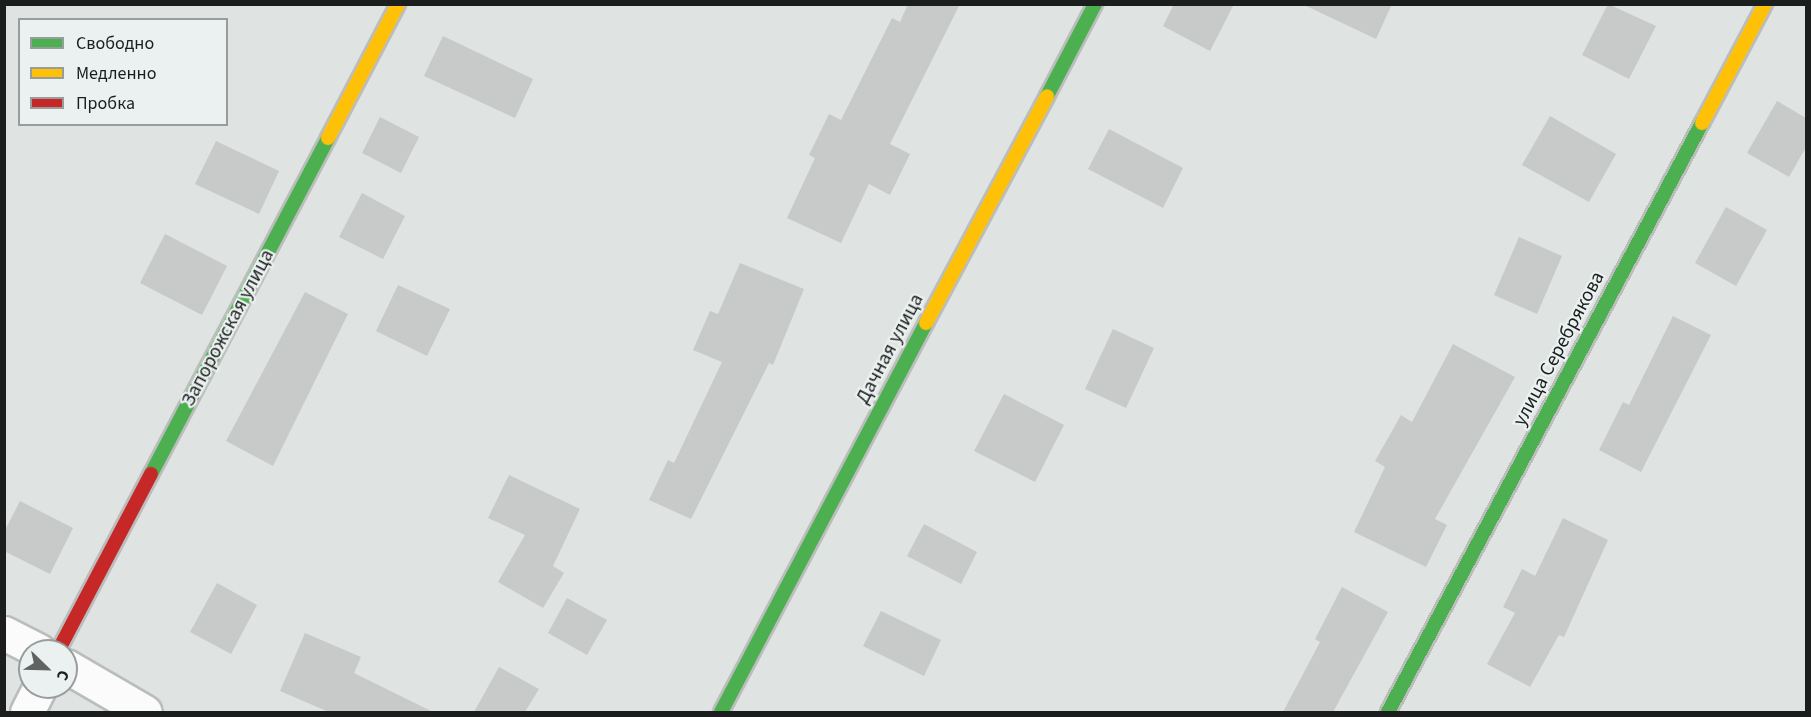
<!DOCTYPE html>
<html>
<head>
<meta charset="utf-8">
<style>
  body { margin:0 }
  #map { position:relative; width:1811px; height:717px; overflow:hidden; background:#dfe3e1; font-family:"Source Sans 3",sans-serif }
  div>[style] { position:absolute }
  .building>* { inset:0; background:#c8cac9 }
  .roads { filter:drop-shadow(2px 0 #bbbdbc) drop-shadow(-2px 0 #bbbdbc) drop-shadow(0 2px #bbbdbc) drop-shadow(0 -2px #bbbdbc) }
  .street>* { height:33px; margin:-16.5px; padding:0 16.5px; transform-origin:16.5px; border-radius:16.5px; background:#fafbfa }
  .fast>* { height:14px; margin:-7px; padding:0 7px; transform-origin:7px; border-radius:7px; background:#4caf50 }
  .slow>* { height:14px; margin:-7px; padding:0 7px; transform-origin:7px; border-radius:7px; background:#ffc107 }
  .jam>* { height:14px; margin:-7px; padding:0 7px; transform-origin:7px; border-radius:7px; background:#c62828 }
  span { translate:-50% -50%; white-space:nowrap; text-align:center; line-height:1.15; -webkit-text-stroke:4.5px #ebf1f0; paint-order:stroke }
  .street-label { font-size:20px; color:#1c1e1d }
  .frame { position:absolute; inset:0; border:6px solid #1c1e1d; pointer-events:none }
  .legend { position:absolute; left:18px; top:18px; width:210px; height:108px; box-sizing:border-box; background:#ebf1f0; border:2px solid #989d9c; margin:0; padding:8px 10px; list-style:none; font-size:18px; color:#1c1e1d }
  .legend li { display:flex; align-items:center; gap:12px; height:30px }
  .legend b { width:30px; border:2px solid #989d9c }
  .north { position:absolute; left:18px; top:639px; width:60px; height:60px; box-sizing:border-box; background:#ebf1f0; border:2px solid #989d9c; border-radius:50%; rotate:113deg; font-size:16px; font-weight:700; line-height:24px; text-align:center; color:#1c1e1d }
  .north::after { content:''; display:block; margin:auto; width:21px; height:27px; background:#606362; clip-path:polygon(50% 0,100% 100%,50% 72%,0 100%) }
</style>
</head>
<body>
<div id="map">
  <div class="building">
    <i style="clip-path:polygon(908px 4px,960px 4px,890px 144px,910px 154px,890px 195px,869px 184px,841px 243px,787px 218px,815px 158px,809px 155px,829px 114px,841px 120px,892px 18px,900px 22px)"></i>
    <i style="clip-path:polygon(1174px 4px,1234px 4px,1210px 51px,1163px 26px)"></i>
    <i style="clip-path:polygon(1302px 4px,1392px 4px,1376px 39px)"></i>
    <i style="clip-path:polygon(1608px 4px,1656px 26px,1629px 79px,1582px 55px)"></i>
    <i style="clip-path:polygon(443px 36px,533px 79px,515px 118px,424px 76px)"></i>
    <i style="clip-path:polygon(1777px 101px,1806px 118px,1806px 147px,1789px 177px,1747px 153px)"></i>
    <i style="clip-path:polygon(1550px 116px,1616px 154px,1589px 202px,1522px 165px)"></i>
    <i style="clip-path:polygon(380px 117px,419px 137px,401px 173px,362px 153px)"></i>
    <i style="clip-path:polygon(1109px 129px,1183px 168px,1163px 208px,1088px 169px)"></i>
    <i style="clip-path:polygon(216px 141px,279px 171px,259px 214px,195px 184px)"></i>
    <i style="clip-path:polygon(362px 193px,405px 216px,383px 259px,339px 237px)"></i>
    <i style="clip-path:polygon(1726px 207px,1767px 230px,1736px 286px,1695px 263px)"></i>
    <i style="clip-path:polygon(165px 234px,227px 266px,202px 315px,140px 283px)"></i>
    <i style="clip-path:polygon(1519px 237px,1562px 256px,1537px 314px,1494px 295px)"></i>
    <i style="clip-path:polygon(740px 263px,804px 289px,773px 365px,769px 363px,691px 519px,649px 500px,668px 460px,674px 463px,722px 362px,693px 350px,710px 311px,718px 314px)"></i>
    <i style="clip-path:polygon(398px 285px,450px 309px,427px 356px,376px 331px)"></i>
    <i style="clip-path:polygon(305px 292px,348px 314px,273px 466px,226px 441px)"></i>
    <i style="clip-path:polygon(1673px 316px,1711px 335px,1641px 472px,1599px 450px,1623px 402px,1629px 405px)"></i>
    <i style="clip-path:polygon(1113px 329px,1154px 348px,1126px 408px,1085px 389px)"></i>
    <i style="clip-path:polygon(1453px 344px,1515px 377px,1435px 519px,1447px 525px,1426px 567px,1354px 532px,1385px 467px,1375px 461px,1401px 415px,1412px 422px)"></i>
    <i style="clip-path:polygon(1004px 394px,1064px 425px,1035px 482px,974px 451px)"></i>
    <i style="clip-path:polygon(509px 475px,580px 509px,553px 566px,564px 573px,543px 608px,498px 582px,525px 535px,488px 518px)"></i>
    <i style="clip-path:polygon(20px 501px,73px 528px,50px 574px,4px 551px,4px 532px)"></i>
    <i style="clip-path:polygon(1563px 518px,1608px 540px,1564px 637px,1559px 635px,1530px 687px,1487px 664px,1515px 613px,1503px 607px,1522px 569px,1535px 576px)"></i>
    <i style="clip-path:polygon(924px 524px,977px 552px,961px 584px,907px 556px)"></i>
    <i style="clip-path:polygon(217px 583px,257px 605px,231px 654px,190px 632px)"></i>
    <i style="clip-path:polygon(1342px 587px,1388px 612px,1333px 712px,1283px 712px,1320px 642px,1315px 639px)"></i>
    <i style="clip-path:polygon(567px 598px,607px 620px,587px 655px,548px 633px)"></i>
    <i style="clip-path:polygon(881px 611px,941px 640px,924px 676px,863px 646px)"></i>
    <i style="clip-path:polygon(305px 633px,361px 657px,354px 673px,433px 712px,329px 712px,280px 691px)"></i>
    <i style="clip-path:polygon(499px 667px,539px 689px,525px 712px,474px 712px)"></i>
  </div>
  <div class="roads">
    <div class="street">
      <i style="left:4px;top:633px;width:39px;rotate:27deg"></i>
      <i style="left:66px;top:666px;width:91px;rotate:30.2deg"></i>
      <i style="left:27px;top:712px;width:28px;rotate:-63deg"></i>
    </div>
    <div class="fast">
      <i style="left:1047px;top:96px;width:104px;rotate:-62.4deg"></i>
      <i style="left:151px;top:474px;width:380px;rotate:-62.2deg"></i>
      <i style="left:721px;top:712px;width:440px;rotate:-62.2deg"></i>
      <i style="left:1388px;top:712px;width:667px;rotate:-61.94deg"></i>
    </div>
    <div class="slow">
      <i style="left:1702px;top:123px;width:135px;rotate:-62.1deg"></i>
      <i style="left:328px;top:138px;width:151px;rotate:-62.4deg"></i>
      <i style="left:926px;top:323px;width:257px;rotate:-61.9deg"></i>
    </div>
    <div class="jam">
      <i style="left:58px;top:651px;width:200px;rotate:-62.3deg"></i>
    </div>
  </div>
  <div class="street-label">
    <span style="left:228px;top:328px;rotate:-62deg">Запорожская улица</span>
    <span style="left:890px;top:349px;rotate:-62deg">Дачная улица</span>
    <span style="left:1559px;top:349px;rotate:-62deg">улица Серебрякова</span>
  </div>
  <div class="frame"></div>
  <ul class="legend">
  <li><b style="height:8px;background:#4caf50"></b>Свободно</li>
  <li><b style="height:8px;background:#ffc107"></b>Медленно</li>
  <li><b style="height:8px;background:#c62828"></b>Пробка</li>
  </ul>
  <div class="north">С</div>
</div>
</body>
</html>
